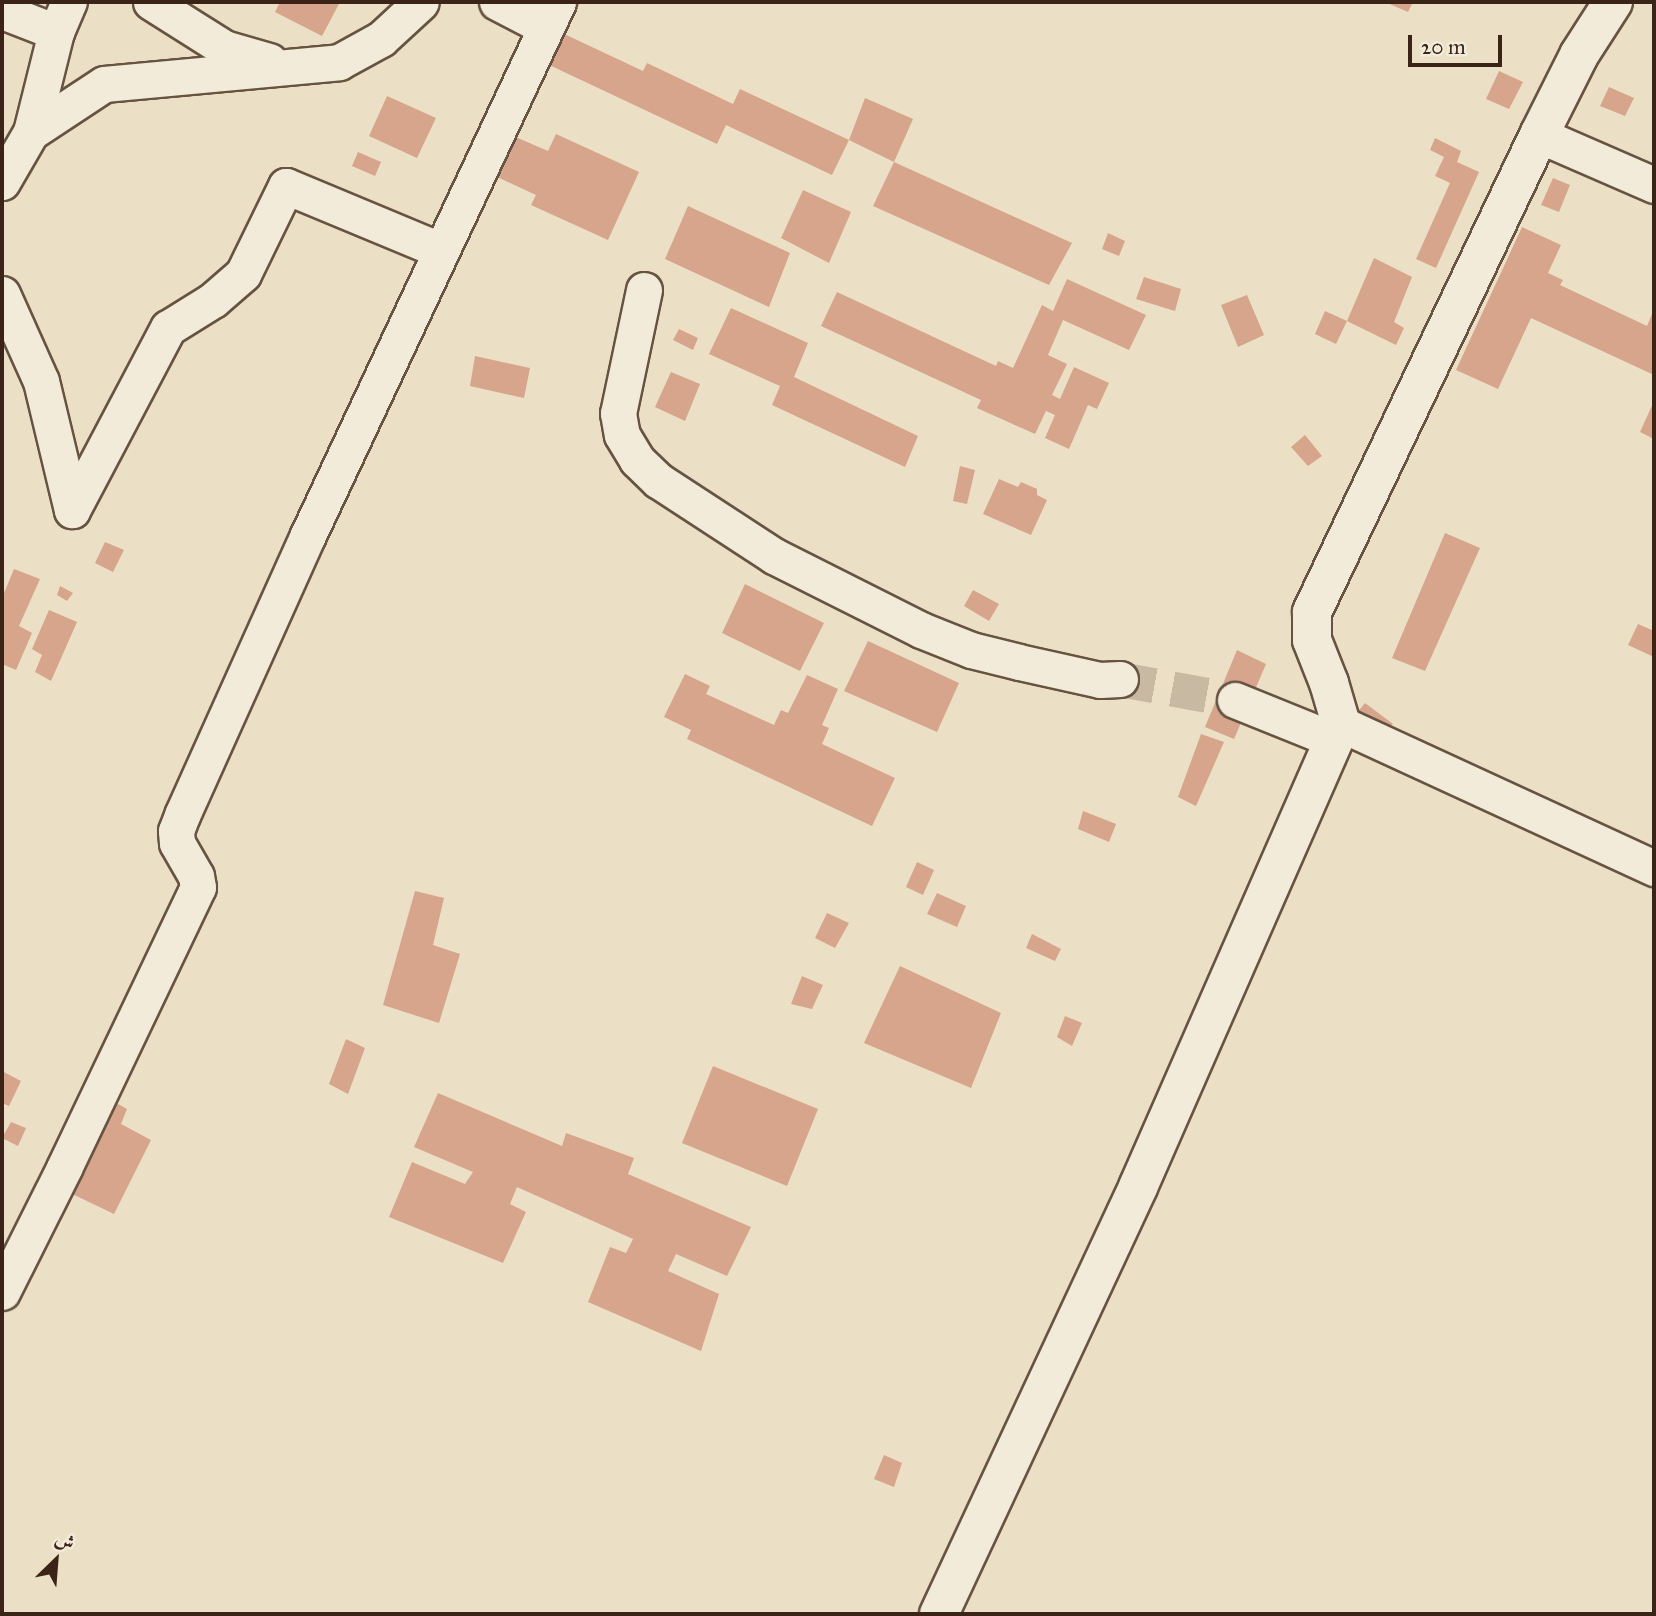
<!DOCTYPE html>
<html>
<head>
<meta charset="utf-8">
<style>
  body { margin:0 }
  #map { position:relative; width:1656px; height:1616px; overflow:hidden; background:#ebe0c5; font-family:"IM FELL Great Primer",Amiri,serif }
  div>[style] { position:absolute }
  .building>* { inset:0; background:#d6a58b }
  .street-tunnel>* { height:35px; margin-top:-17.5px; transform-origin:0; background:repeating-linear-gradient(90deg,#c8baa2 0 35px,transparent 0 53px) }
  .roads { filter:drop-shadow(2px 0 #675342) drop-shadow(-2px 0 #675342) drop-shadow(0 2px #675342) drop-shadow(0 -2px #675342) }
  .street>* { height:35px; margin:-17.5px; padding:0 17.5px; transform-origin:17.5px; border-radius:17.5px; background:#f2ebd9 }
  .secondary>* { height:38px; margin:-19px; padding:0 19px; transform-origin:19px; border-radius:19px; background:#f2ebd9 }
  span { translate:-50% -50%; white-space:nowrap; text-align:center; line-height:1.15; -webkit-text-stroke:5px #f2ebd9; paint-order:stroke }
  .frame { position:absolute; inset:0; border:4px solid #3b2417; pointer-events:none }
  .north { position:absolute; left:21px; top:1525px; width:70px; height:70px; -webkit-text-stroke:5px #f2ebd9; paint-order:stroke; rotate:25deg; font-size:19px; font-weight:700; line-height:28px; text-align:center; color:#3b2417 }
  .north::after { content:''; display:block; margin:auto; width:24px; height:32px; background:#3b2417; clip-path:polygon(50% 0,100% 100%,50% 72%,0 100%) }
  .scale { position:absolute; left:1408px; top:35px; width:94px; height:32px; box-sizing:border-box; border:4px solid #3b2417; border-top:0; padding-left:9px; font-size:21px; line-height:24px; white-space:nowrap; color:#3b2417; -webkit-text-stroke:5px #f2ebd9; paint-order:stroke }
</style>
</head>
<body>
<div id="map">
  <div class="building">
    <i style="clip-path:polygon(280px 2px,340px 2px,322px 36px,275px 12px)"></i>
    <i style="clip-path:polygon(1385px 2px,1413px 2px,1408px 12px)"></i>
    <i style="clip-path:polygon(560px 32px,643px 71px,647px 63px,733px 104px,740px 89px,849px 140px,832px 175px,726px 125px,717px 144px,545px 63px)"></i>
    <i style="clip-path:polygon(1499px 71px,1523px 82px,1509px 109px,1486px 99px)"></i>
    <i style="clip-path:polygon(1609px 87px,1634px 98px,1625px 116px,1600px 106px)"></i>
    <i style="clip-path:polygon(387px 96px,436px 118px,417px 158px,369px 136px)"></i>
    <i style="clip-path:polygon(865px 98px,913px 119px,894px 162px,849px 140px)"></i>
    <i style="clip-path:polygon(556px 134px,639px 172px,608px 240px,531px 205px,536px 195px,493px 175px,511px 135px,548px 151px)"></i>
    <i style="clip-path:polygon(1435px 138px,1461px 151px,1457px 162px,1479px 172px,1436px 268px,1416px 259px,1450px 183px,1435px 176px,1444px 157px,1430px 150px)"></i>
    <i style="clip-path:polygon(358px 152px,381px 162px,375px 176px,352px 166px)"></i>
    <i style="clip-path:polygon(894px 162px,1072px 243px,1049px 285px,873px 206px)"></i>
    <i style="clip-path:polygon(1553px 178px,1570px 185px,1559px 212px,1541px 205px)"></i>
    <i style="clip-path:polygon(803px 190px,851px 212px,829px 263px,781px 238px)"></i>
    <i style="clip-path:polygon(688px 206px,790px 253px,769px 307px,665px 259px)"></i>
    <i style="clip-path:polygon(1522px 227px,1561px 245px,1548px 273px,1563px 280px,1560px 285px,1647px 326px,1652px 314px,1654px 315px,1654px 375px,1531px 318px,1498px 389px,1456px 370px)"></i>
    <i style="clip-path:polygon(1108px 233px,1125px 241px,1119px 256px,1102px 249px)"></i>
    <i style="clip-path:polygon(1374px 258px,1412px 277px,1394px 322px,1404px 328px,1396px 345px,1347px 321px)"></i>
    <i style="clip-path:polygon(1144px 277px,1181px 289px,1175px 311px,1136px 299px)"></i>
    <i style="clip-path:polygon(1067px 279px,1146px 315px,1129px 350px,1063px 320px,1048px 355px,1067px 364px,1052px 395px,1060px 399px,1074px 367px,1109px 383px,1097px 409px,1088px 405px,1069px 449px,1045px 438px,1055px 415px,1046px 411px,1035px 434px,977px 408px,981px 400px,821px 326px,837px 292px,996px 366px,998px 361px,1013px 368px,1042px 305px,1053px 311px)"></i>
    <i style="clip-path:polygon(1247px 295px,1264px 335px,1238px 347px,1221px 305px)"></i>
    <i style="clip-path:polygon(731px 308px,808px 343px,794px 377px,918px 436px,905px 467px,772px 405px,780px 386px,709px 354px)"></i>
    <i style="clip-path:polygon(1325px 311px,1347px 321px,1336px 344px,1315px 334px)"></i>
    <i style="clip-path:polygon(679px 329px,698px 338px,693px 350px,673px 340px)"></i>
    <i style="clip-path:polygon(475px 356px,530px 368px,524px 398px,470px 386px)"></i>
    <i style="clip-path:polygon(671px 372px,700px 384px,685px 421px,655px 407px)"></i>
    <i style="clip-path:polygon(1654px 401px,1654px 439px,1640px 432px)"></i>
    <i style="clip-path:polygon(1305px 435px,1322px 456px,1308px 466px,1291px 447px)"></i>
    <i style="clip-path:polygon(960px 466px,975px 470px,967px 504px,953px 501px)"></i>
    <i style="clip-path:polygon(999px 479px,1018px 487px,1021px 482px,1037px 489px,1037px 495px,1047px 500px,1031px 535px,983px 514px)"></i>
    <i style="clip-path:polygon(1445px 533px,1480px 548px,1425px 671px,1392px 658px)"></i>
    <i style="clip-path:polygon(105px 542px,124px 550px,113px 572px,95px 563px)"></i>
    <i style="clip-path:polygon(14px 569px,40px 579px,19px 626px,32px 633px,16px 670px,2px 664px,2px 598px)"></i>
    <i style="clip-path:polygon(745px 584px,824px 623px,800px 671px,722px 633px)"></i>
    <i style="clip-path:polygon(60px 586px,73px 593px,67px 601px,57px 595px)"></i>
    <i style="clip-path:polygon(973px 590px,999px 604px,989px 621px,964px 606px)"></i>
    <i style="clip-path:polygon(49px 610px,77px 622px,51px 681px,35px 672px,42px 655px,32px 649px)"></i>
    <i style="clip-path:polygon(1638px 624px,1654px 631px,1654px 657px,1628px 645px)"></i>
    <i style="clip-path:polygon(868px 641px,959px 683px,937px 732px,844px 691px)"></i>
    <i style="clip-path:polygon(1237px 650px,1266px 664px,1234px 739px,1205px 727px)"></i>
    <i style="clip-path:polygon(685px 674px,710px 686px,706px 694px,774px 725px,781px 710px,788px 713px,807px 675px,838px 689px,822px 725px,829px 728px,822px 744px,895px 778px,872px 826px,687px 739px,691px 730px,664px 717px)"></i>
    <i style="clip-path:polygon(1365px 703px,1393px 724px,1383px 734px,1356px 714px)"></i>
    <i style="clip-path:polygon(1201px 734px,1224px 742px,1196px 806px,1178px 797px)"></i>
    <i style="clip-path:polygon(1083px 811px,1116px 824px,1109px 842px,1078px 829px)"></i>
    <i style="clip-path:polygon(917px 862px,934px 870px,923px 895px,906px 887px)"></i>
    <i style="clip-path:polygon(415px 891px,444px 898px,433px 945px,460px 954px,439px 1023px,383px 1005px)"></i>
    <i style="clip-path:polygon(937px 893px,966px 906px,957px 927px,927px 914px)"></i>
    <i style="clip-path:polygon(827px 913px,849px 923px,835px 948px,815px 938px)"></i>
    <i style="clip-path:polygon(1032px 934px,1061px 949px,1055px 961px,1026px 948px)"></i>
    <i style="clip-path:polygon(900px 966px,1001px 1013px,971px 1088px,864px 1043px)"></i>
    <i style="clip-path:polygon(802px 976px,823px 985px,812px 1009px,791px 1004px)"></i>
    <i style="clip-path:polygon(1065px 1016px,1082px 1023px,1072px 1046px,1057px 1037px)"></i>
    <i style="clip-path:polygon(346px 1039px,365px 1048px,348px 1094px,329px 1084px)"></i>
    <i style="clip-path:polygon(713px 1066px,818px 1109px,787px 1186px,682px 1143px)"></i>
    <i style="clip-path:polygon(2px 1071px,21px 1081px,9px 1106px,2px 1103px)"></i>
    <i style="clip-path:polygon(438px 1093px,562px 1146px,566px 1133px,634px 1158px,628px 1174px,751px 1227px,727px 1276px,676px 1254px,668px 1271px,719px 1294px,701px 1351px,588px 1302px,610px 1247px,626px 1253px,633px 1239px,517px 1187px,510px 1204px,526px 1212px,503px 1263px,389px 1217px,412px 1162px,465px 1184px,473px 1172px,414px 1147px)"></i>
    <i style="clip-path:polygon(109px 1099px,127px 1109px,121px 1124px,151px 1140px,114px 1214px,66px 1191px)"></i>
    <i style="clip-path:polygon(11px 1122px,26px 1128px,18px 1146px,2px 1138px)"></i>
    <i style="clip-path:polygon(884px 1455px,902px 1463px,894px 1487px,874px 1479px)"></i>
  </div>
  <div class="street-tunnel">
    <i style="left:1120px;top:679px;width:117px;rotate:10.3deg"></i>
  </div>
  <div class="roads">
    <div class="street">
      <i style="left:151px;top:2px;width:86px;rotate:32.2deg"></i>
      <i style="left:224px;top:48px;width:47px;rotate:16.1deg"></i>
      <i style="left:497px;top:2px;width:54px;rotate:27.5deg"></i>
      <i style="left:2px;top:11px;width:58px;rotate:21.3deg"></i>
      <i style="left:56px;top:32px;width:33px;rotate:-67deg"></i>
      <i style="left:31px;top:132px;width:103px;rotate:-76deg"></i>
      <i style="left:1539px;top:135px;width:125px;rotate:23.5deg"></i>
      <i style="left:2px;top:182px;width:58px;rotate:-59.9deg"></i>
      <i style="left:31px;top:132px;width:87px;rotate:-33.3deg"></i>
      <i style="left:104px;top:84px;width:236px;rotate:-5.3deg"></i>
      <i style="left:339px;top:62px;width:48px;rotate:-28.7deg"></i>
      <i style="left:381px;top:39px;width:54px;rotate:-42.8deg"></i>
      <i style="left:644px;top:290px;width:126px;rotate:101.9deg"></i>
      <i style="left:618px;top:413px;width:22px;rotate:80deg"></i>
      <i style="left:622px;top:435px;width:29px;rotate:59deg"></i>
      <i style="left:637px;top:460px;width:30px;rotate:44deg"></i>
      <i style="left:659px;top:481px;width:137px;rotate:33.1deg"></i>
      <i style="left:774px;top:556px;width:165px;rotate:26.7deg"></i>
      <i style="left:921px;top:630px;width:54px;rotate:21.8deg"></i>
      <i style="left:971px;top:650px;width:49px;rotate:14deg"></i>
      <i style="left:1019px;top:662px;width:83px;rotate:12.5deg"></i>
      <i style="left:1100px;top:680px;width:20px;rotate:-3deg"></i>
      <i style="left:2px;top:294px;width:95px;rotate:65.9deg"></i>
      <i style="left:41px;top:381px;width:133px;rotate:76.5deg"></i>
      <i style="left:72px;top:510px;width:206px;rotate:-62.2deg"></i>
      <i style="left:168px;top:328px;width:53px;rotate:-31.9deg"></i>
      <i style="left:213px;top:300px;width:40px;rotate:-41deg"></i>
      <i style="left:243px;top:274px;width:98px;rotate:-64deg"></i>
      <i style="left:286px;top:186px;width:167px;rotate:22.6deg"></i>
      <i style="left:1235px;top:700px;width:107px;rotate:22deg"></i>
      <i style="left:1341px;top:724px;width:345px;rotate:24.7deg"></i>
      <i style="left:2px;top:1292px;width:139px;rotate:-63.4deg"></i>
      <i style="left:64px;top:1168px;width:311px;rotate:-64.5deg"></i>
      <i style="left:198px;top:887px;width:11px;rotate:-100deg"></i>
      <i style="left:196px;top:876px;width:38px;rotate:-120deg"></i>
      <i style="left:177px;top:843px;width:12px;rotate:-95deg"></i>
      <i style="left:176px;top:831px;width:19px;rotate:-69deg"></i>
      <i style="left:183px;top:813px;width:305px;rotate:-65.8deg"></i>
      <i style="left:308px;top:535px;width:589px;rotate:-64.87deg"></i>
    </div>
    <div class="secondary">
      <i style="left:939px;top:1614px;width:471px;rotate:-65deg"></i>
      <i style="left:1138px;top:1187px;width:506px;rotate:-66.33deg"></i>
      <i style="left:1341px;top:724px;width:43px;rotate:-106.3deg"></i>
      <i style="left:1329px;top:683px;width:46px;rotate:-111.6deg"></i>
      <i style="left:1312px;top:640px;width:28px;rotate:-90deg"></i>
      <i style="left:1312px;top:612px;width:528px;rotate:-64.55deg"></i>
      <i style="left:1539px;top:135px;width:89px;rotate:-63.4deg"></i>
      <i style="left:1579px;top:55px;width:63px;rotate:-57.3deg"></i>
    </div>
  </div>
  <div class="frame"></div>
  <div class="north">ش</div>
  <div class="scale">20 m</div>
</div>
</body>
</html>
